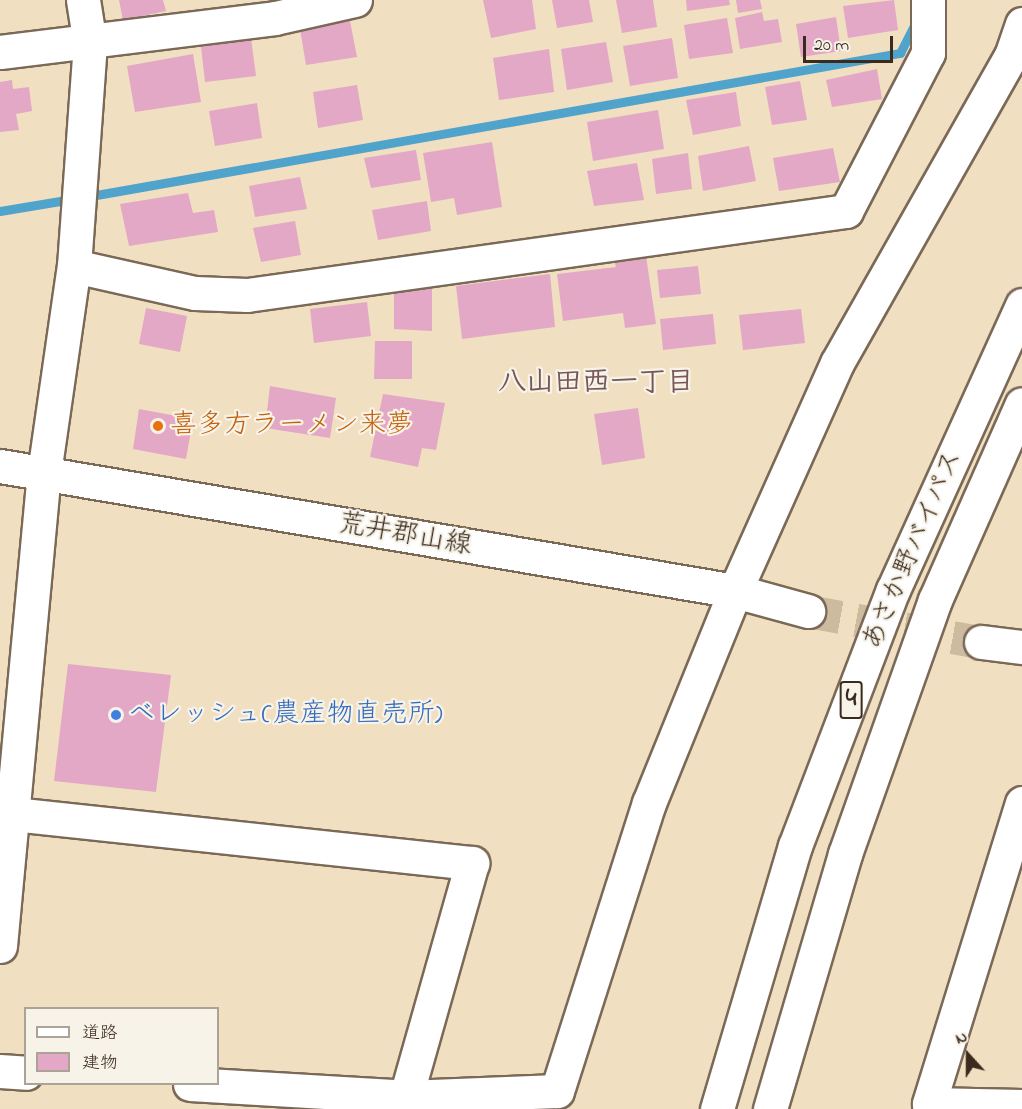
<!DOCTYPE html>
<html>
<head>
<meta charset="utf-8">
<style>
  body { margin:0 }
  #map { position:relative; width:1022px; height:1109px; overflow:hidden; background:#f1dfc1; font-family:"Indie Flower","Klee One",sans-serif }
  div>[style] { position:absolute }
  .stream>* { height:9px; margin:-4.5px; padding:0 4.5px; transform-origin:4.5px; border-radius:4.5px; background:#50a4cc }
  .building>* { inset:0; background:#e3a8c6 }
  .major-tunnel>* { height:33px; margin-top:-16.5px; transform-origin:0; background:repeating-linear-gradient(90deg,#cdbba0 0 33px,transparent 0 49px) }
  .roads { filter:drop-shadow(2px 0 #7b6957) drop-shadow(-2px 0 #7b6957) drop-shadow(0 2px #7b6957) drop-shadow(0 -2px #7b6957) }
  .minor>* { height:33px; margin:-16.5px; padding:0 16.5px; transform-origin:16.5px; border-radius:16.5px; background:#fff }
  .major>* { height:33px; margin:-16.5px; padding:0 16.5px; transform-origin:16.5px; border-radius:16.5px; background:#fff }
  .highway>* { height:33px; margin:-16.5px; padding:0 16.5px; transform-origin:16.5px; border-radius:16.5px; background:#fff }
  .dots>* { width:16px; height:16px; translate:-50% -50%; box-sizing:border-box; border:3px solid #f7f3e8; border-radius:50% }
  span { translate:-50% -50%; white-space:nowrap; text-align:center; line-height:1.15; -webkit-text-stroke:4.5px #f7f3e8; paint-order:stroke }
  .shield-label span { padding:2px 4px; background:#f7f3e8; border:2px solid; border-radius:4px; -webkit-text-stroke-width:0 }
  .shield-label { font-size:26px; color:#3b2a1e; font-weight:700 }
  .food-label { font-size:27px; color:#c56008 }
  .left { translate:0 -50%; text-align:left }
  .street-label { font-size:27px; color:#3b2a1e }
  .shop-label { font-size:27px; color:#366cbe }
  .neighbourhood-label { font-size:28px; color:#765659; font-weight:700 }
  .legend { position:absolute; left:24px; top:1007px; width:195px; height:78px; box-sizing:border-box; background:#f7f3e8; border:2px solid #aca397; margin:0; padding:8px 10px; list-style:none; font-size:18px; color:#3b2a1e }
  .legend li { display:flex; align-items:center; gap:12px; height:30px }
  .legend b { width:30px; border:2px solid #aca397 }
  .north { position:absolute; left:938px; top:1025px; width:60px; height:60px; -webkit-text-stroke:4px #f7f3e8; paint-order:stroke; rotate:339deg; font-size:16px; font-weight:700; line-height:24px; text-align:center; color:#3b2a1e }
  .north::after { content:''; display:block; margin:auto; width:21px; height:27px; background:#3b2a1e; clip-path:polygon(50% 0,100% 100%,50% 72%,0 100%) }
  .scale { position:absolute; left:803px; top:36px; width:90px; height:27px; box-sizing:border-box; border:3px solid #3b2a1e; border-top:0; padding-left:8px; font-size:18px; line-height:21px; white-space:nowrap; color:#3b2a1e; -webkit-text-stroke:4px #f7f3e8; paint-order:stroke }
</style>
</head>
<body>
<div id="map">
  <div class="stream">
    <i style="left:85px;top:197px;width:828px;rotate:-10.02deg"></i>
    <i style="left:900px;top:53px;width:35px;rotate:-63deg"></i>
    <i style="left:0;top:211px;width:73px;rotate:-9.5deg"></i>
  </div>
  <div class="building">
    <i style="clip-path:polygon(119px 0,163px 0,166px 11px,123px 20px)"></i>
    <i style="clip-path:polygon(483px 0,532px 0,536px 29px,491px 38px)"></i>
    <i style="clip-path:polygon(552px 0,589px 0,593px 22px,557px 28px)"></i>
    <i style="clip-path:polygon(616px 0,653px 0,657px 27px,622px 33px)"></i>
    <i style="clip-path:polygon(686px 0,729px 0,730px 5px,687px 11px)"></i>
    <i style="clip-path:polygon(736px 0,760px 0,762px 9px,738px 13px)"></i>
    <i style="clip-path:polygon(894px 0,898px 30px,848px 38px,843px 6px)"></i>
    <i style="clip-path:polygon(762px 12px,764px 21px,778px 19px,782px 42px,740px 49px,735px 18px)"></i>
    <i style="clip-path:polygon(836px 17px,841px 51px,801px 57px,796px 24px)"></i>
    <i style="clip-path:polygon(727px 18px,733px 53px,689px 59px,684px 25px)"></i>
    <i style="clip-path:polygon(350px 21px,357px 57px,306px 65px,300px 29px)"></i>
    <i style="clip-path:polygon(251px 38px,256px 76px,205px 82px,201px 47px)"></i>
    <i style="clip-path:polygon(672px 38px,678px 78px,630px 86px,623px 46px)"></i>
    <i style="clip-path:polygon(606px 42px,613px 82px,567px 90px,561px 49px)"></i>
    <i style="clip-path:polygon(549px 49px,554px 92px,499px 100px,493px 58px)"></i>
    <i style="clip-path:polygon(193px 54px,201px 102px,135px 112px,127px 66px)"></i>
    <i style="clip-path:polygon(877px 69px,882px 99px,832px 107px,826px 80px)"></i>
    <i style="clip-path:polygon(12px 80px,13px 89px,29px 87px,32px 111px,16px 114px,19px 130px,0 132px,0 82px)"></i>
    <i style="clip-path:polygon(800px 81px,807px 120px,772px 125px,765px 87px)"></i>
    <i style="clip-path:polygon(357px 85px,363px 120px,318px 128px,313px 92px)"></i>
    <i style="clip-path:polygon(736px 92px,741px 126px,693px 135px,686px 100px)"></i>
    <i style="clip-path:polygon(257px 103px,262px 138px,215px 146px,209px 111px)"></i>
    <i style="clip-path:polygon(658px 110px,664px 149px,593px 161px,587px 122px)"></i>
    <i style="clip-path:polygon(492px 142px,502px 207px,457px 215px,454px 198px,431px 202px,423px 153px)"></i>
    <i style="clip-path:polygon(749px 146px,756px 181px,703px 191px,698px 156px)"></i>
    <i style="clip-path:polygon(833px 148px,840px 182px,779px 191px,773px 158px)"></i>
    <i style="clip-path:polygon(416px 150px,421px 180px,371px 188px,364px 158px)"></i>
    <i style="clip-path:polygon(688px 153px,692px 189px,656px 194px,652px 159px)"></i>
    <i style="clip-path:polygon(637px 163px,644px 200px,594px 206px,587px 171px)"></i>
    <i style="clip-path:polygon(300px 177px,307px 209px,255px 217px,249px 186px)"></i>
    <i style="clip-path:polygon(188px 193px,193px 213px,214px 210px,218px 232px,129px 246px,120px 204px)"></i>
    <i style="clip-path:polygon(427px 201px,431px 231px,378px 240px,372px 210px)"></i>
    <i style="clip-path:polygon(295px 221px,301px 255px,261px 262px,253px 228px)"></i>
    <i style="clip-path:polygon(646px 256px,656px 324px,625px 328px,623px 313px,563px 321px,557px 274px,616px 267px,614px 260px)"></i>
    <i style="clip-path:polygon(698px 266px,701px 294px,660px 298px,657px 270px)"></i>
    <i style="clip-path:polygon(550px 274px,555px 327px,462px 339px,456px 286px)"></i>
    <i style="clip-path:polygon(432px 288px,432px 331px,394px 329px,394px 289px)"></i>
    <i style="clip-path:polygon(367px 302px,371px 336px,314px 343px,310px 309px)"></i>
    <i style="clip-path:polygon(146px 308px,187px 316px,180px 352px,139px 344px)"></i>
    <i style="clip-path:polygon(801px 309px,805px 343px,743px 350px,739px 315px)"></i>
    <i style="clip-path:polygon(713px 314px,716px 344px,663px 350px,660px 319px)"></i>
    <i style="clip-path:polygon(375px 341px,412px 341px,412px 379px,374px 379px)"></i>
    <i style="clip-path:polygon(270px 386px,336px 398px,330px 438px,265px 428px)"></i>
    <i style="clip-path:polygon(383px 394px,445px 403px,436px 450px,422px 448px,418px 467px,370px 457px)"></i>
    <i style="clip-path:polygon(638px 408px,645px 458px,602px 465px,594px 414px)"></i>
    <i style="clip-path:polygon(139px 409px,193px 419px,186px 459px,133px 449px)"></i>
    <i style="clip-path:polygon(68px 664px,171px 675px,156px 792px,54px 781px)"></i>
  </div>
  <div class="major-tunnel">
    <i style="left:808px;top:611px;width:176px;rotate:10.2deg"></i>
  </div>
  <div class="roads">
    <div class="minor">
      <i style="left:0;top:52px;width:277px;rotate:-7deg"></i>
      <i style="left:275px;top:18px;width:82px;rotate:-12.7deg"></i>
      <i style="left:74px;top:266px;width:124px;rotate:12.6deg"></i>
      <i style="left:195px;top:293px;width:52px;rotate:2.2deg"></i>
      <i style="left:247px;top:295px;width:605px;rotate:-7.98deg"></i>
      <i style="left:846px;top:211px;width:178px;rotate:-62.6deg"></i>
      <i style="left:928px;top:53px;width:53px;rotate:-90deg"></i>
      <i style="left:1022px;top:803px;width:315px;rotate:107.2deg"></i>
      <i style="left:929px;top:1104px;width:93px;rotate:1.2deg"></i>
      <i style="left:13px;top:814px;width:462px;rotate:6.1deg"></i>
      <i style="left:472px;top:863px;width:243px;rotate:105.8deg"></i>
      <i style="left:0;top:946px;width:475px;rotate:-84.7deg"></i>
      <i style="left:44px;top:473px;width:209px;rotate:-81.8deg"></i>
      <i style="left:74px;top:266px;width:223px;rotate:-85.9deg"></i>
      <i style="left:90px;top:44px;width:45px;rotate:-99deg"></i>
      <i style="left:0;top:1071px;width:26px;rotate:4deg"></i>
      <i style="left:190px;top:1084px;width:216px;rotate:3.4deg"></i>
      <i style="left:406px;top:1097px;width:151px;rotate:-2.3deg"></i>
      <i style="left:557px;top:1091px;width:302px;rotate:-72.3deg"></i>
      <i style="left:649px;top:803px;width:229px;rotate:-67.9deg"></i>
    </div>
    <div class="major">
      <i style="left:0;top:466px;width:746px;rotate:9.65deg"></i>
      <i style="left:735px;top:591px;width:76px;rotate:15.3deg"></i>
      <i style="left:981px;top:642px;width:41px;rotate:7deg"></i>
    </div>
    <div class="highway">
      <i style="left:735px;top:591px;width:250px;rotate:-65.9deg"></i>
      <i style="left:837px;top:363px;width:353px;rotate:-60.5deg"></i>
      <i style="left:1011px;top:56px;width:34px;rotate:-71deg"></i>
      <i style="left:717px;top:1109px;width:274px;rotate:-73.5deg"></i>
      <i style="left:795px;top:846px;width:274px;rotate:-69.1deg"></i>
      <i style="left:893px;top:590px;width:313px;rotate:-65.6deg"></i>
      <i style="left:770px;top:1109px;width:266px;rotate:-73.6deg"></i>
      <i style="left:845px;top:854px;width:269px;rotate:-70.5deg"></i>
      <i style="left:935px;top:600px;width:214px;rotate:-66.1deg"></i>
    </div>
  </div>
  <div class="dots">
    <i style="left:158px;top:426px;background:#e8710a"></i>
    <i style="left:116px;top:715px;background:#3f7fe0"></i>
  </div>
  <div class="shield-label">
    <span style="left:851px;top:700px">4</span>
  </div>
  <div class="food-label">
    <span class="left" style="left:170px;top:426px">喜多方ラーメン来夢</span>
  </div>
  <div class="street-label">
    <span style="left:405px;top:535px;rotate:10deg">荒井郡山線</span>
    <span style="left:913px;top:550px;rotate:-67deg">あさか野バイパス</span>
  </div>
  <div class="shop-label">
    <span class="left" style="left:128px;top:715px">ベレッシュ(農産物直売所)</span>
  </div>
  <div class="neighbourhood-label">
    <span style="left:596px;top:384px">八山田西一丁目</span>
  </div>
  <ul class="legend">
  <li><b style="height:8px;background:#fff"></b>道路</li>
  <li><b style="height:16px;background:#e3a8c6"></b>建物</li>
  </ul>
  <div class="north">N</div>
  <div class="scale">20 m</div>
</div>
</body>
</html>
